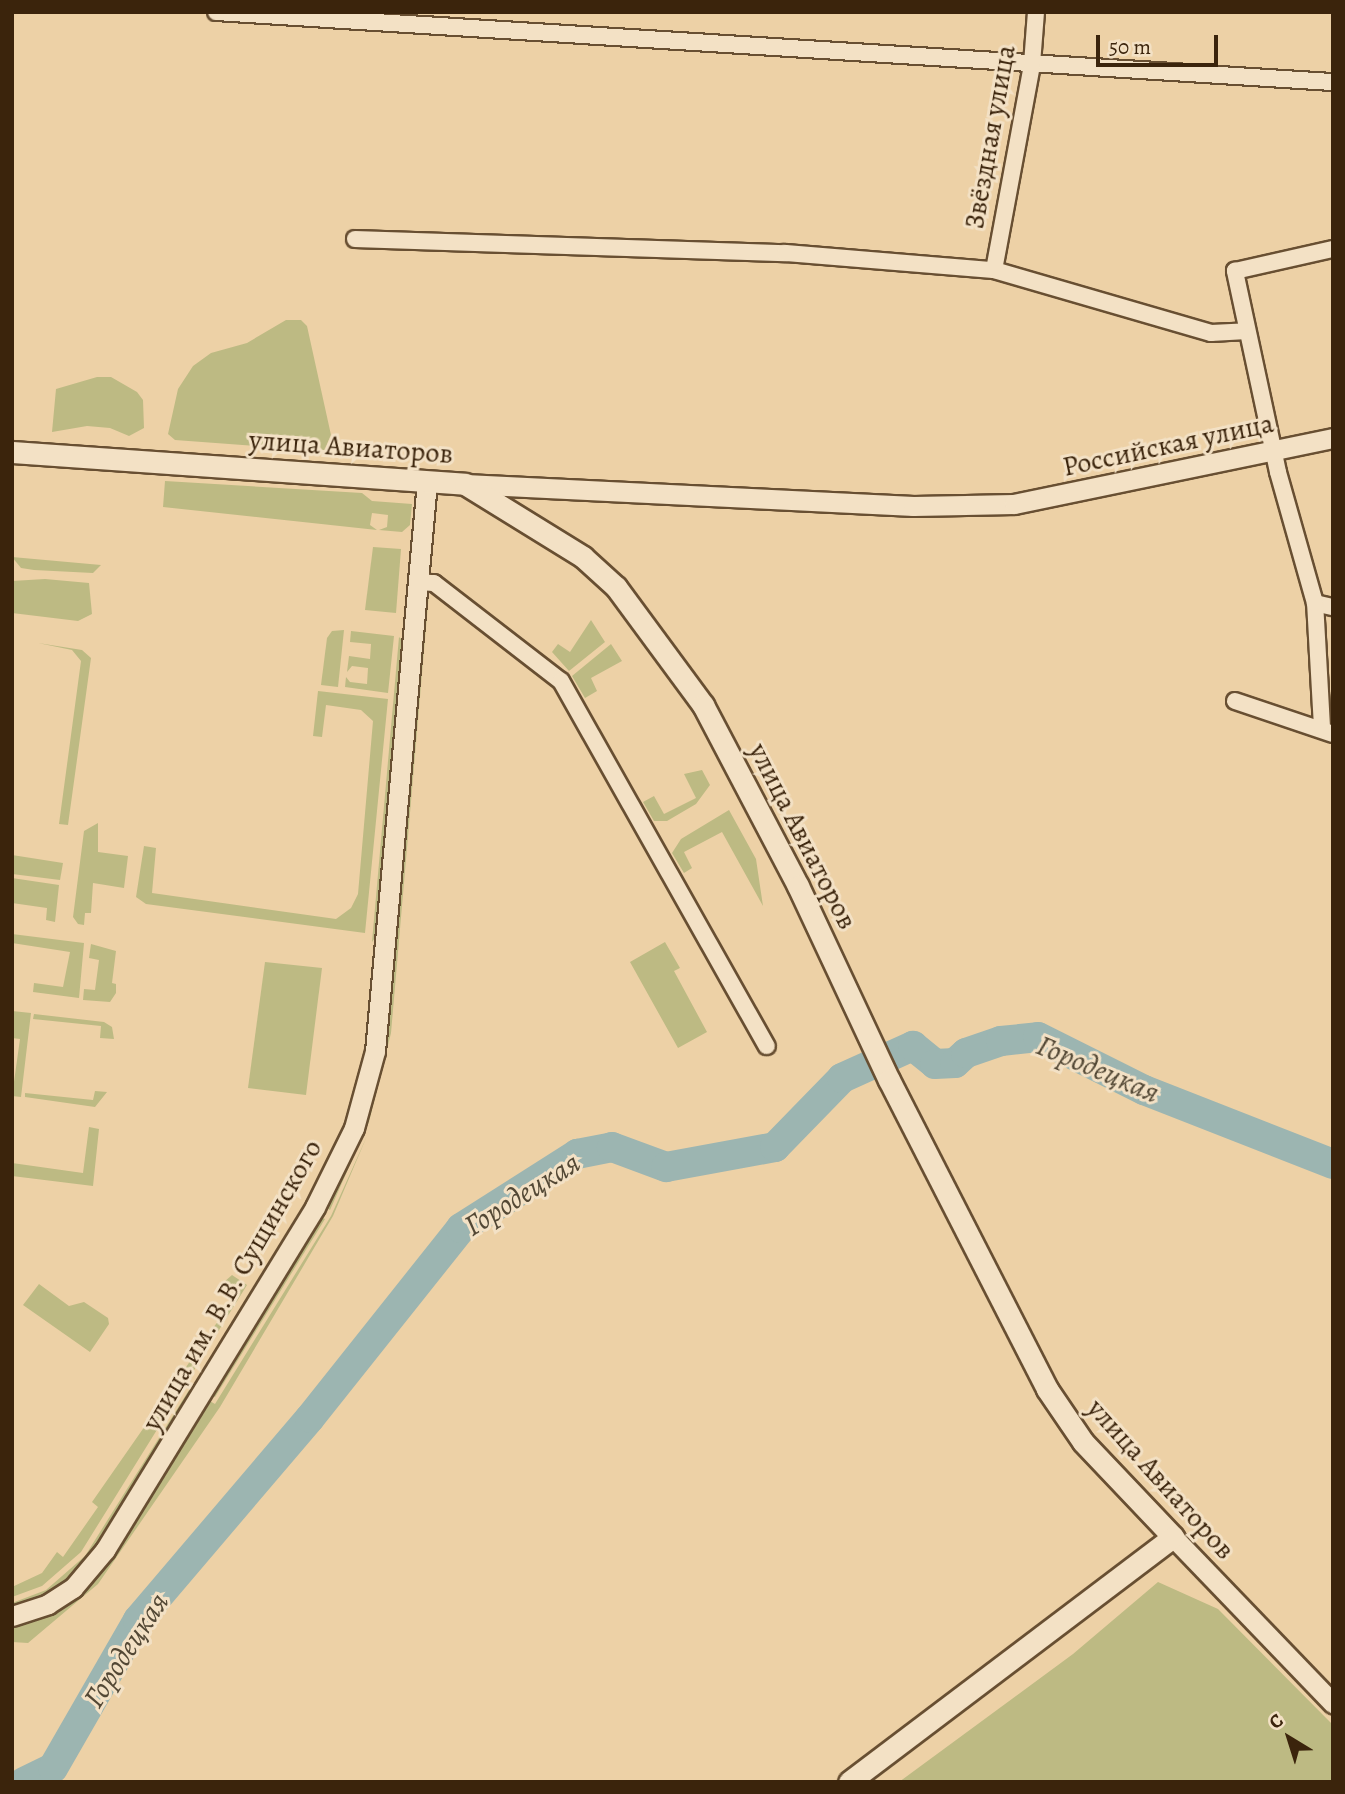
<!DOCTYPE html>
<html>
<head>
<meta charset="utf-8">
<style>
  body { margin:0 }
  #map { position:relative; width:1345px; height:1794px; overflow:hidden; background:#edd1a6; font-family:Alegreya,serif }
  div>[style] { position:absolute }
  .green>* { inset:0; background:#bdba83 }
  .river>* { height:30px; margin:-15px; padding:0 15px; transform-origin:15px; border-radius:15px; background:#9cb5b1 }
  .roads { filter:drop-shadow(2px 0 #684f32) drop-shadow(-2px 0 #684f32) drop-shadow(0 2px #684f32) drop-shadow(0 -2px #684f32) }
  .minor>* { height:16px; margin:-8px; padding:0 8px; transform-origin:8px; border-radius:8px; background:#f3e1c5 }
  .tertiary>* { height:19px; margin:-9.5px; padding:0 9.5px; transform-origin:9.5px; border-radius:9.5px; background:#f3e1c5 }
  .secondary>* { height:21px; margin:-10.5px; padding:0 10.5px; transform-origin:10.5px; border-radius:10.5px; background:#f3e1c5 }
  span { translate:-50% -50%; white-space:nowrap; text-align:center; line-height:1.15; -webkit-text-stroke:6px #f3e1c5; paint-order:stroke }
  .street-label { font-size:28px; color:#3b240c }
  .water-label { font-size:30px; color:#534835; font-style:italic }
  .frame { position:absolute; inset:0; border:14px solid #3b240c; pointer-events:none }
  .north { position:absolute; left:1254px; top:1703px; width:70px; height:70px; -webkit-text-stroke:5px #f3e1c5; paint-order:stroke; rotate:322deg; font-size:19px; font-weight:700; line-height:28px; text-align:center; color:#3b240c }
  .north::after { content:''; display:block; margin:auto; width:24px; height:32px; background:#3b240c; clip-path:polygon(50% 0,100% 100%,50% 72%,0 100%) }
  .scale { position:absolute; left:1096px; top:35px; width:122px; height:32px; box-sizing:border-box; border:4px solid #3b240c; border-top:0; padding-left:9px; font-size:21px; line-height:24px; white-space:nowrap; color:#3b240c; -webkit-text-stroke:5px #f3e1c5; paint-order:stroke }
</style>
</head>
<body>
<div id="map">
  <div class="green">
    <i style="clip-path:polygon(286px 320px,301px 320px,307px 326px,331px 435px,324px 451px,175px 440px,168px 434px,178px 389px,193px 366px,211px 353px,247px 343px)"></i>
    <i style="clip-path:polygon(97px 377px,111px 377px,137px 392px,143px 400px,144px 428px,129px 436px,110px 428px,87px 426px,52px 432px,56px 389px)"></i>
    <i style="clip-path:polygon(165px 481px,362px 493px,372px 501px,412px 504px,410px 525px,402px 532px,379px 530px,387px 527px,388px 515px,372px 513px,370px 525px,377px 530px,163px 507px)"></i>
    <i style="clip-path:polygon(373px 547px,401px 549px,396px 613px,365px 610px)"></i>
    <i style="clip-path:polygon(12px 557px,101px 565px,93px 573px,34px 570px,21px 568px)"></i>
    <i style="clip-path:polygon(45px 579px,89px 583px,92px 614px,78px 621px,12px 613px,12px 581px)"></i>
    <i style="clip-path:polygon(429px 593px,391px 1033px,369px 1122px,330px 1210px,325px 1207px,365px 1121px,387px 1032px,425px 597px)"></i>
    <i style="clip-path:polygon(591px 620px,605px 642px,569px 671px,552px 652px,558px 644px,570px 652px)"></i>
    <i style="clip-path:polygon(344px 630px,338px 687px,321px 685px,327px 638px,332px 631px)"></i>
    <i style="clip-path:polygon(351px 631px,394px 636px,388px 693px,345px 687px,346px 677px,350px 682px,367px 684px,368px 668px,352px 666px,347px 672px,349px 656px,370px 659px,371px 644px,350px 642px)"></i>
    <i style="clip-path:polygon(399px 637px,404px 642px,378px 934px,372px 942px)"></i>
    <i style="clip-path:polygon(38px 643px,82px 650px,91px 658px,68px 825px,59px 824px,81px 661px,72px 650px)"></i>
    <i style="clip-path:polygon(611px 644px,622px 661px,591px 678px,597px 691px,585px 698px,572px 676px)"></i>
    <i style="clip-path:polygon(318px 691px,388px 699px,365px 933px,146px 904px,136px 897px,144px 846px,156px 848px,152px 893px,336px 919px,351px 908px,358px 894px,373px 721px,361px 710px,326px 705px,322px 737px,313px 736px)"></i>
    <i style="clip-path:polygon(702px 770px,710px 785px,696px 804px,667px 821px,654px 821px,643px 802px,654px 796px,664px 814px,696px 798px,684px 774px)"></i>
    <i style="clip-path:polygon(729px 810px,756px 859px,763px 906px,722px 832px,684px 852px,692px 868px,684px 873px,672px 853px,681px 839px)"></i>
    <i style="clip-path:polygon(98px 823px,98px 852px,128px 856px,124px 888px,93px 883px,91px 913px,85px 913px,84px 925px,78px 924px,73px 917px,84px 831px)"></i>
    <i style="clip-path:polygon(12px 855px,63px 863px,60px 880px,12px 874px)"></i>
    <i style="clip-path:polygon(12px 878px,59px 885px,55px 922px,46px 920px,47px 908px,12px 903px)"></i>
    <i style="clip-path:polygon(12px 934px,84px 943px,79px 998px,33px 992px,34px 983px,63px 987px,70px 952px,12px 943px)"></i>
    <i style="clip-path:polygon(665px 942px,680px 968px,674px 971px,707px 1032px,678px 1048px,630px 962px)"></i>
    <i style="clip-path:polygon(91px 944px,116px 951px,112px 983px,116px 984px,116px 993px,110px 1002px,83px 1000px,84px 989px,95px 990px,99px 960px,89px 958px)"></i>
    <i style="clip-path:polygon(265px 962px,322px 968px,306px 1095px,248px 1088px)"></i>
    <i style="clip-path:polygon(12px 1011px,31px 1013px,21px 1097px,12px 1096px,20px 1039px,12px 1038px)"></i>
    <i style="clip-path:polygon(34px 1014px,104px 1022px,112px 1027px,114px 1039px,100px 1038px,101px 1026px,33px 1019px)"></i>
    <i style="clip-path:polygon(95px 1091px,107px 1092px,95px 1107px,25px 1097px,25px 1093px,93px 1100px)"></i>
    <i style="clip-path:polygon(89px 1127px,99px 1129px,93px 1186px,12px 1176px,12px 1163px,83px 1173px)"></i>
    <i style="clip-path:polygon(367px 1136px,333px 1216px,220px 1407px,98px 1584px,28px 1643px,12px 1642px,12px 1626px,52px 1613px,94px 1581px,208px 1400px,215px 1404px,331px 1216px)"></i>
    <i style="clip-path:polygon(320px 1217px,325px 1219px,215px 1397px,211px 1395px)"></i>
    <i style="clip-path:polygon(232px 1275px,247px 1285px,81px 1552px,42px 1586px,12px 1597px,12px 1587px,42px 1573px,57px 1552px,63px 1557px,98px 1507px,92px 1502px,232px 1301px,232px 1291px,224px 1282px)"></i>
    <i style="clip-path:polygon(39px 1284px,69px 1306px,84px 1302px,108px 1318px,109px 1324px,90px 1352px,23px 1305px)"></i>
    <i style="clip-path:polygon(189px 1390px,194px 1393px,81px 1567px,47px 1594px,12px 1608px,12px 1603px,46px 1590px,85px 1556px)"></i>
    <i style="clip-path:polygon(1158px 1582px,1218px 1609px,1333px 1725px,1333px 1782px,899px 1782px,1073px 1654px)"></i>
  </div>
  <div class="river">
    <i style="left:24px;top:1782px;width:32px;rotate:-26deg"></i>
    <i style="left:53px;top:1768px;width:171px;rotate:-60.1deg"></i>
    <i style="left:138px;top:1620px;width:265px;rotate:-49.6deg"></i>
    <i style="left:310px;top:1418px;width:243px;rotate:-51.5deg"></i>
    <i style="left:461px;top:1228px;width:138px;rotate:-32.5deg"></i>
    <i style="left:577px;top:1154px;width:36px;rotate:-11deg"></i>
    <i style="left:612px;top:1147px;width:58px;rotate:20.3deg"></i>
    <i style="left:666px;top:1167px;width:111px;rotate:-10.4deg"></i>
    <i style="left:775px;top:1147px;width:96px;rotate:-45.8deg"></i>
    <i style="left:842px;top:1078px;width:78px;rotate:-24.3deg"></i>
    <i style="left:913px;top:1046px;width:28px;rotate:39deg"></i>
    <i style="left:935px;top:1064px;width:20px;rotate:-3deg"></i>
    <i style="left:955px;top:1063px;width:15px;rotate:-42deg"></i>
    <i style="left:966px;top:1053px;width:37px;rotate:-19deg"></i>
    <i style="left:1001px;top:1041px;width:37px;rotate:-6deg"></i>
    <i style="left:1038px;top:1037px;width:119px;rotate:26.6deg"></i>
    <i style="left:1144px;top:1090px;width:203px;rotate:21.4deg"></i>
  </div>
  <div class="roads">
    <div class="minor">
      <i style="left:216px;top:12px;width:1119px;rotate:3.59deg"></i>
      <i style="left:355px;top:239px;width:430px;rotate:1.9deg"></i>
      <i style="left:785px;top:253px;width:210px;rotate:4.7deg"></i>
      <i style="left:994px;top:270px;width:226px;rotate:16.2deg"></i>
      <i style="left:1211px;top:333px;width:36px;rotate:-3deg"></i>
      <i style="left:994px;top:270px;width:209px;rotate:-79.5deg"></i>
      <i style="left:1032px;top:64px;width:52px;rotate:-85.6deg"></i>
      <i style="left:418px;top:582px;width:16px;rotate:4deg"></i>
      <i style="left:434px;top:583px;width:160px;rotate:37.7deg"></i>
      <i style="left:561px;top:681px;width:419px;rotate:60.6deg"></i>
      <i style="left:1315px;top:603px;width:18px;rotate:13deg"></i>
      <i style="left:1235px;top:701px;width:103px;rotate:18.6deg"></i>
      <i style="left:1322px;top:727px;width:124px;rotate:-93.2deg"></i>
      <i style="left:1315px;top:603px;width:136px;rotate:-105.8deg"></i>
      <i style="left:1278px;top:472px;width:206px;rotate:-102.1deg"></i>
      <i style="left:1235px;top:271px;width:100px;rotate:-12.7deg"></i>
    </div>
    <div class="tertiary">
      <i style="left:465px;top:484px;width:449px;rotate:2.8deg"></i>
      <i style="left:913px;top:506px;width:101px;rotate:-1.1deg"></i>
      <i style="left:1014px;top:504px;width:326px;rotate:-11.7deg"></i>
      <i style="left:1173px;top:1537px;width:231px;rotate:46.1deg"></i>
      <i style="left:12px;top:1616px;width:38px;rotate:-18deg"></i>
      <i style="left:48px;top:1604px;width:30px;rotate:-33deg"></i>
      <i style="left:73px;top:1588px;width:50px;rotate:-49.9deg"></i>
      <i style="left:105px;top:1550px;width:402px;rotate:-58.5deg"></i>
      <i style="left:315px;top:1207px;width:88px;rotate:-63.7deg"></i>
      <i style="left:354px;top:1128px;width:80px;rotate:-74.7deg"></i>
      <i style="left:375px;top:1051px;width:571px;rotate:-84.78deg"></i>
    </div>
    <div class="secondary">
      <i style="left:12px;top:452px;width:454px;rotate:4deg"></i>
      <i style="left:465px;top:484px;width:139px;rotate:31.7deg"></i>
      <i style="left:583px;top:557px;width:45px;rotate:42.3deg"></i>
      <i style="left:616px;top:587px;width:147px;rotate:53.6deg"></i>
      <i style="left:703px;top:705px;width:204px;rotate:62.3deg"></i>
      <i style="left:798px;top:886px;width:214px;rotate:64.9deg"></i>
      <i style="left:889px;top:1080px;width:347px;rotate:62.9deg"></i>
      <i style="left:1047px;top:1389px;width:64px;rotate:55.8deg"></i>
      <i style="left:1083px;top:1442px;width:131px;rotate:46.5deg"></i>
      <i style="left:1173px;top:1537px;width:406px;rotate:142.9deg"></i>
    </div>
  </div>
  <div class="street-label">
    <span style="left:990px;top:137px;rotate:-80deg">Звёздная улица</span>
    <span style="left:1168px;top:445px;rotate:-12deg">Российская улица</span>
    <span style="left:351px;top:447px;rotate:4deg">улица Авиаторов</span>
    <span style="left:803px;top:836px;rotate:63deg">улица Авиаторов</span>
    <span style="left:232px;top:1285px;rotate:-60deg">улица им. В.В. Сущинского</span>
    <span style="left:1161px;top:1479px;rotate:48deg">улица Авиаторов</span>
  </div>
  <div class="water-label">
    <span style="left:1098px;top:1069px;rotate:23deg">Городецкая</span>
    <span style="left:522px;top:1194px;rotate:-32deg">Городецкая</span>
    <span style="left:126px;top:1650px;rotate:-57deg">Городецкая</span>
  </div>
  <div class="frame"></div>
  <div class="north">С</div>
  <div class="scale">50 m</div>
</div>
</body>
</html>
